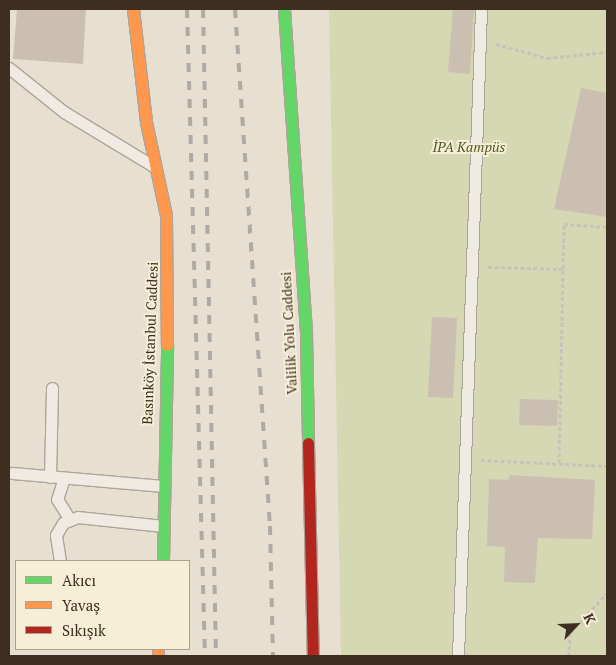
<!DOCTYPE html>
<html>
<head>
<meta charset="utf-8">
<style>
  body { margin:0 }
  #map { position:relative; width:616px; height:665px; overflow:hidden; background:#e7e0d1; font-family:"PT Serif",serif }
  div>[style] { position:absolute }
  .green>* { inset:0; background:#d6d7b3 }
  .building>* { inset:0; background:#cbbfb2 }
  .path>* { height:3px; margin-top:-1.5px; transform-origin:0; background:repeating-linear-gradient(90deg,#c8c2b9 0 4px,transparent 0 6.5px) }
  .roads { filter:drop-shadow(1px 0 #ada599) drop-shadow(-1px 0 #ada599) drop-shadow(0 1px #ada599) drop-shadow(0 -1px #ada599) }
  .lane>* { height:11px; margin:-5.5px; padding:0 5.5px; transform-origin:5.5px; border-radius:5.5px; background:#efebe3 }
  .fast>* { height:11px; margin:-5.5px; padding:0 5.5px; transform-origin:5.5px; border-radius:5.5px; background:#63d668 }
  .slow>* { height:11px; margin:-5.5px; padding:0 5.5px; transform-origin:5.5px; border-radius:5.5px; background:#ff974d }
  .jam>* { height:11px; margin:-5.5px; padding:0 5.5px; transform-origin:5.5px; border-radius:5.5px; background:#b3261e }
  .rail>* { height:4px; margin-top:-2px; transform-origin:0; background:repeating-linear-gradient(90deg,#afaaa2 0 9px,transparent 0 18px) }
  span { translate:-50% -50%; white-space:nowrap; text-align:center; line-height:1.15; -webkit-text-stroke:4px #f7eed8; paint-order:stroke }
  .park-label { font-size:14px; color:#4d5a26; font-style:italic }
  .street-label { font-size:14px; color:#3d2e20 }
  .frame { position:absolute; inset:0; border:10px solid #3d2e20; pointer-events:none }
  .legend { position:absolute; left:15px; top:560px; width:175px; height:90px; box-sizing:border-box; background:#f7eed8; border:1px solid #ada18e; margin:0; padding:6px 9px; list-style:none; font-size:15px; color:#3d2e20 }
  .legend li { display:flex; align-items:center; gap:10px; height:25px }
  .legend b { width:25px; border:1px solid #ada18e }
  .north { position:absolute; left:551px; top:600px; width:50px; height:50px; -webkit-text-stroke:4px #f7eed8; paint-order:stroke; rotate:65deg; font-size:14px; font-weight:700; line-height:20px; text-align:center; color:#3d2e20 }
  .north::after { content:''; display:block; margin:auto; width:18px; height:22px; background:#3d2e20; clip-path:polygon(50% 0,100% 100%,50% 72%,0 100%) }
</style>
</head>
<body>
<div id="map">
  <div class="green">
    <i style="clip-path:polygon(329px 9px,607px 9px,607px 656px,341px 656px)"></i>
  </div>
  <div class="building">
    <i style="clip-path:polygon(17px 9px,86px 9px,83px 64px,13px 59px)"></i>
    <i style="clip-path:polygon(453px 9px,474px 9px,470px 74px,448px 72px)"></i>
    <i style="clip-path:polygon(581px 88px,607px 93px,607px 217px,554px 209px)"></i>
    <i style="clip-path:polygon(432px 317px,457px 318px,453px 398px,428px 397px)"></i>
    <i style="clip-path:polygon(520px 399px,558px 400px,557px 426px,519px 425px)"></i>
    <i style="clip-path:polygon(510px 475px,595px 480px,592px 539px,538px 538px,535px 583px,504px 582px,505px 547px,487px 546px,489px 479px,508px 480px)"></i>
  </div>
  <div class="path">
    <i style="left:496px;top:44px;width:53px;rotate:15.4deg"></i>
    <i style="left:547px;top:58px;width:60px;rotate:-5.7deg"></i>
    <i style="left:488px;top:267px;width:75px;rotate:1.5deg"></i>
    <i style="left:481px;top:460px;width:126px;rotate:2.7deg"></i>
    <i style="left:559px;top:463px;width:239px;rotate:-88.8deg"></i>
    <i style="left:564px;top:224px;width:43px;rotate:4deg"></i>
    <i style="left:569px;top:656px;width:23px;rotate:-88deg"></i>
    <i style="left:570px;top:633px;width:54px;rotate:-47.2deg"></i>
  </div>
  <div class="roads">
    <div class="lane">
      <i style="left:9px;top:68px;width:70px;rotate:38.7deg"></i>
      <i style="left:64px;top:112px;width:104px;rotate:31.2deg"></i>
      <i style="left:12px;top:473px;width:152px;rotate:4.9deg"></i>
      <i style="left:50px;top:477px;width:89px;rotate:-88.7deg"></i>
      <i style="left:64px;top:478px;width:22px;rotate:108deg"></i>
      <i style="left:57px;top:499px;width:25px;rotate:58deg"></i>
      <i style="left:60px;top:561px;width:26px;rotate:-99deg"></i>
      <i style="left:56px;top:535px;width:14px;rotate:-60deg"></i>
      <i style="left:63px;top:523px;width:16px;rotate:-22deg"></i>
      <i style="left:78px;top:517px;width:85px;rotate:6deg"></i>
      <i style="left:458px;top:656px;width:647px;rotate:-87.96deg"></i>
    </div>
    <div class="fast">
      <i style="left:284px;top:9px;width:326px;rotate:86.1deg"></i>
      <i style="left:306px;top:334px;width:109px;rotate:88.9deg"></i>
      <i style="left:163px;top:561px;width:216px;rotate:-88.9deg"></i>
    </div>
    <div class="slow">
      <i style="left:133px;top:9px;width:114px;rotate:83.4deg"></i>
      <i style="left:146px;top:122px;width:95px;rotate:77.9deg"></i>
      <i style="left:166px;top:215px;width:130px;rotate:89.6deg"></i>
      <i style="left:158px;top:649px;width:7px;rotate:90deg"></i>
    </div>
    <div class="jam">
      <i style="left:308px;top:443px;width:213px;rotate:88.7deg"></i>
    </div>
  </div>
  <div class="rail">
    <i style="left:187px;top:9px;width:647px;rotate:88.41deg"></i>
    <i style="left:203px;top:9px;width:647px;rotate:88.85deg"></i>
    <i style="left:235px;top:9px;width:518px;rotate:86.13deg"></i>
    <i style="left:270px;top:526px;width:130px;rotate:88.7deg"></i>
  </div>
  <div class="park-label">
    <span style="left:469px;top:147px">İPA Kampüs</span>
  </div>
  <div class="street-label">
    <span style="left:289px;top:333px;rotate:-93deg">Valilik Yolu Caddesi</span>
    <span style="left:150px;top:343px;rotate:-88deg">Basınköy İstanbul Caddesi</span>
  </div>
  <div class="frame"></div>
  <ul class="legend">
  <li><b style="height:6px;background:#63d668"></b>Akıcı</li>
  <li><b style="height:6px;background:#ff974d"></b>Yavaş</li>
  <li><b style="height:6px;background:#b3261e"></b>Sıkışık</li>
  </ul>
  <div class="north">K</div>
</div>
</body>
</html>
